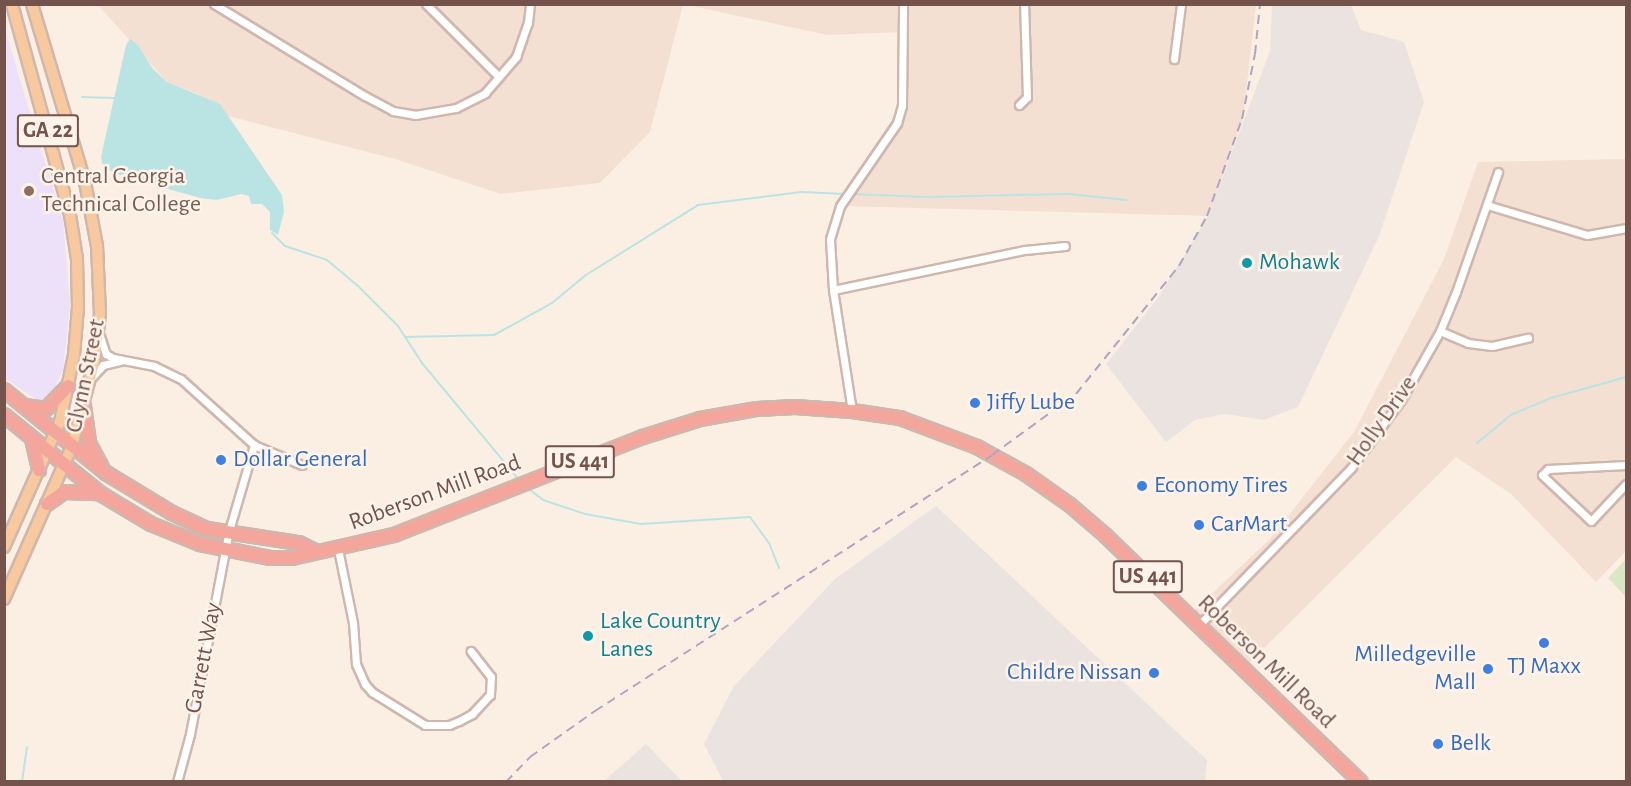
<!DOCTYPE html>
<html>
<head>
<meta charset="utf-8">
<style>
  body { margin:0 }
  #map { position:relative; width:1631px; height:786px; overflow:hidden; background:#fbefe4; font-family:"Alegreya Sans",sans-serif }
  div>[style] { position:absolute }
  .residential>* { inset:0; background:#f3e0d3 }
  .industrial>* { inset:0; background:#ebe3df }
  .education>* { inset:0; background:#ece1f8 }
  .green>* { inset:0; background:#d8e8c3 }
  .water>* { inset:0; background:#bae4e4 }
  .stream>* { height:2px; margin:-1px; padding:0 1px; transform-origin:1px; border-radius:1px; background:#bae4e4 }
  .roads { filter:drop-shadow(2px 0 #cfb7ae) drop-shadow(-2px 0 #cfb7ae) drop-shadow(0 2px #cfb7ae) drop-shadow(0 -2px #cfb7ae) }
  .street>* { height:7px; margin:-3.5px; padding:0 3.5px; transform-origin:3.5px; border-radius:3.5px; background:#fff }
  .primary>* { height:10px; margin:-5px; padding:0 5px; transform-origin:5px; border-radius:5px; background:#f8c99f }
  .highway>* { height:12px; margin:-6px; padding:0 6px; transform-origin:6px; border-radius:6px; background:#f4a69d }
  .rail>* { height:2px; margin-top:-1px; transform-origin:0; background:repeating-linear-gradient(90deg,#b0a3c4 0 9px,transparent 0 15px) }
  .dots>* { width:16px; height:16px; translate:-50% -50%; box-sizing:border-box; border:3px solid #fef3ea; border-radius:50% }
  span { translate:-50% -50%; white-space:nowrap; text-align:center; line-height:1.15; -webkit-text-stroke:5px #fef3ea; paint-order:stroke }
  .shield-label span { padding:2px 4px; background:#fef3ea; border:2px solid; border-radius:4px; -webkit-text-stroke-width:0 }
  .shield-label { font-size:22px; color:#73534b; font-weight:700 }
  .education-label { font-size:24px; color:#785e54 }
  .left { translate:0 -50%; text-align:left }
  .culture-label { font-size:24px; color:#0d838f }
  .street-label { font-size:24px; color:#73534b }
  .shop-label { font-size:24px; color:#366cbe }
  .right { translate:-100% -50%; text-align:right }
  .frame { position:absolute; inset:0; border:6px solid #73534b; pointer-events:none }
</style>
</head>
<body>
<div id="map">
  <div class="residential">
    <i style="clip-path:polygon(98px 5px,683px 5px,650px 132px,600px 183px,501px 194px,395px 159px,228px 116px,200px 95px,167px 82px)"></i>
    <i style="clip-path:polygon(687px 5px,1256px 5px,1243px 119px,1208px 216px,840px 206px,896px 123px,903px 32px,827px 35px)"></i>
    <i style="clip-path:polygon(1626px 159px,1626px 551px,1596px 582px,1511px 494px,1456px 457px,1243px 669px,1185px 619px,1270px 539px,1354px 432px,1444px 259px,1478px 162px)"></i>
  </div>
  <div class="industrial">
    <i style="clip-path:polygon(1272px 5px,1351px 5px,1361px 30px,1404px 42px,1424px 102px,1379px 236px,1298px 407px,1264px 420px,1225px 414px,1195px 420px,1166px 442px,1106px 364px,1158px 298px,1208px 216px,1270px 51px)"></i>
    <i style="clip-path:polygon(936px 506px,1207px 760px,1205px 781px,723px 781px,704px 744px,734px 686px,835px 579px)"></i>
    <i style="clip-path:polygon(646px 744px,682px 781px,604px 781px)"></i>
  </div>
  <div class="education">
    <i style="clip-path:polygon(4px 26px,63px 221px,70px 306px,63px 371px,51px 395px,40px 402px,5px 378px)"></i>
  </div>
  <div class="green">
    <i style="clip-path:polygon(1626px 559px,1626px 597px,1608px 578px)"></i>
  </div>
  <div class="water">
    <i style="clip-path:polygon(130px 39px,137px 44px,153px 69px,167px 82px,220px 104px,282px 195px,284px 212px,278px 235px,270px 230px,270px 212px,262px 204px,251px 204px,249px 196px,241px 194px,217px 200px,200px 198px,116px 174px,103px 166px,101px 157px,104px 143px,126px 45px)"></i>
  </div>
  <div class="stream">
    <i style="left:82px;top:97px;width:32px;rotate:2deg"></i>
    <i style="left:852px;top:194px;width:74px;rotate:2.3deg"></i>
    <i style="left:926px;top:197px;width:143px;rotate:-1.2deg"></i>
    <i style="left:1069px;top:194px;width:58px;rotate:5.9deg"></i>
    <i style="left:272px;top:233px;width:18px;rotate:45deg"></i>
    <i style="left:285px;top:246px;width:44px;rotate:18.4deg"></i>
    <i style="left:327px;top:260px;width:39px;rotate:40deg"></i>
    <i style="left:357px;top:285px;width:58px;rotate:45deg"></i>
    <i style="left:398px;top:326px;width:44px;rotate:57deg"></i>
    <i style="left:422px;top:363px;width:153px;rotate:50.3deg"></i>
    <i style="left:405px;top:337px;width:89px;rotate:-1.3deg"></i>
    <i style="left:494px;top:335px;width:66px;rotate:-28.9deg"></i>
    <i style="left:552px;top:303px;width:44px;rotate:-39.5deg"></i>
    <i style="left:586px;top:275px;width:132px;rotate:-32deg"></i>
    <i style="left:698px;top:205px;width:104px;rotate:-7.2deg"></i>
    <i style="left:801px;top:192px;width:45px;rotate:2.5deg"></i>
    <i style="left:1477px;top:443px;width:44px;rotate:-39.5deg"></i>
    <i style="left:1511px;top:415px;width:43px;rotate:-23deg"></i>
    <i style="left:1551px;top:398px;width:78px;rotate:-15.6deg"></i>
    <i style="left:526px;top:487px;width:21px;rotate:37deg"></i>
    <i style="left:543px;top:500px;width:44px;rotate:18.4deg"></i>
    <i style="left:585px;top:514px;width:57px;rotate:10.1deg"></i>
    <i style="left:641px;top:524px;width:109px;rotate:-3.7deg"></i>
    <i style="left:750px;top:517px;width:32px;rotate:54deg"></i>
    <i style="left:769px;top:543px;width:27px;rotate:68deg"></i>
    <i style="left:22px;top:782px;width:35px;rotate:-82deg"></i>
  </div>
  <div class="roads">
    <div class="street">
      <i style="left:214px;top:4px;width:177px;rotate:31.4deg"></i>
      <i style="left:365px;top:96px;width:32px;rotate:28deg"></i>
      <i style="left:393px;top:111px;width:22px;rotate:10deg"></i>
      <i style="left:415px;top:115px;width:42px;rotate:-9.7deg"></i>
      <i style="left:456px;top:108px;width:33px;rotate:-27deg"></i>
      <i style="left:485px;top:93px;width:48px;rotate:-49.3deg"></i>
      <i style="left:516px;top:57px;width:36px;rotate:-71deg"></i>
      <i style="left:528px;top:23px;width:19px;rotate:-84deg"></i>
      <i style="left:426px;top:4px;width:103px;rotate:45deg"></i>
      <i style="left:1174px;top:59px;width:55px;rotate:-82.7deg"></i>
      <i style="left:1019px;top:105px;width:11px;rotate:-45deg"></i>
      <i style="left:1027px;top:97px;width:93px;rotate:-91.8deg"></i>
      <i style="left:1487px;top:205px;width:104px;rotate:16.7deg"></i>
      <i style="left:1587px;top:235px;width:40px;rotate:-10deg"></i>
      <i style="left:833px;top:290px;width:196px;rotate:-11.8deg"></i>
      <i style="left:1025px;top:250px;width:40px;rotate:-5.7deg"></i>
      <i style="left:1440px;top:331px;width:30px;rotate:23deg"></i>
      <i style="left:1468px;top:343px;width:24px;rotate:7deg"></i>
      <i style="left:1492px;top:346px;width:37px;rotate:-13deg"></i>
      <i style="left:100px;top:336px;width:19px;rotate:72deg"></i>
      <i style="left:106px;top:354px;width:8px;rotate:30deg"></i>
      <i style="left:113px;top:358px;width:42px;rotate:11deg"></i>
      <i style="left:154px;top:366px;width:30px;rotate:26deg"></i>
      <i style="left:181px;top:379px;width:98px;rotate:42.1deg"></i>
      <i style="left:254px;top:445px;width:52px;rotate:22.6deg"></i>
      <i style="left:92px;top:377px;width:16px;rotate:-47deg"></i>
      <i style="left:103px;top:365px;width:17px;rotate:-13deg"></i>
      <i style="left:852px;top:411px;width:122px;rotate:-98.9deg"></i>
      <i style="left:833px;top:290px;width:51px;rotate:-93.4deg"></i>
      <i style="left:830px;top:239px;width:34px;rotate:-73deg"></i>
      <i style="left:840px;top:206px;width:101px;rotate:-55.5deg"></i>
      <i style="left:897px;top:123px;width:18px;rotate:-74deg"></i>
      <i style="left:902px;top:106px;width:102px;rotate:-89.4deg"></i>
      <i style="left:1626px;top:465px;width:78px;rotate:177.1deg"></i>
      <i style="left:1548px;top:469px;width:8px;rotate:135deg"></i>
      <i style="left:1542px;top:475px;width:67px;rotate:43.2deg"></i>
      <i style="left:1591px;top:521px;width:51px;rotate:-46.6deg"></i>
      <i style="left:338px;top:549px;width:76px;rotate:78.5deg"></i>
      <i style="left:353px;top:623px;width:41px;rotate:85.8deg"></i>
      <i style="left:356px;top:664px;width:22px;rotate:66deg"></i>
      <i style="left:365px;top:684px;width:11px;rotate:49deg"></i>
      <i style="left:372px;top:692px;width:62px;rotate:31.9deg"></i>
      <i style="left:425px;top:725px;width:24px"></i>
      <i style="left:449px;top:725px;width:11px;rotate:-22deg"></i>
      <i style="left:459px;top:721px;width:15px;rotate:-28deg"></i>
      <i style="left:472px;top:714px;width:26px;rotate:-47deg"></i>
      <i style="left:490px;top:695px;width:18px;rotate:-87deg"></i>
      <i style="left:491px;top:677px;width:33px;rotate:-128deg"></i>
      <i style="left:1198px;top:626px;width:220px;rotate:-45.9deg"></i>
      <i style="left:1351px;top:468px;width:84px;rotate:-53.7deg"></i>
      <i style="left:1401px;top:400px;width:79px;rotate:-60.5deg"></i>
      <i style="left:1440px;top:331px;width:42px;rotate:-67.7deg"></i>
      <i style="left:1456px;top:292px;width:127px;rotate:-70.7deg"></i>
      <i style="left:177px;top:782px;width:50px;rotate:-74.8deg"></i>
      <i style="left:190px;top:734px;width:204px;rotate:-79.2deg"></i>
      <i style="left:228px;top:534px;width:93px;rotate:-73.7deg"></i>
    </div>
    <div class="primary">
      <i style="left:4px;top:547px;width:137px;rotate:-65.9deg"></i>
      <i style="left:60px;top:422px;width:68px;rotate:-78.2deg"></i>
      <i style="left:74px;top:355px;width:48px;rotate:-85.2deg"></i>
      <i style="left:78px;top:307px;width:48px;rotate:-91.2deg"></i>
      <i style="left:77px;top:259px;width:45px;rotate:-99deg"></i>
      <i style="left:70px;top:215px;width:219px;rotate:-105.4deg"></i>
      <i style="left:4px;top:599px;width:167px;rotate:-66deg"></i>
      <i style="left:72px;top:446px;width:86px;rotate:-75.2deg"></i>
      <i style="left:94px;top:363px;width:49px;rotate:-83deg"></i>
      <i style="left:100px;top:314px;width:68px;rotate:-92.5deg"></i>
      <i style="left:97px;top:246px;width:65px;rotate:-100.6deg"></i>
      <i style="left:85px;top:182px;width:186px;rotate:-106.6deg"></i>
    </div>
    <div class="highway">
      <i style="left:4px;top:390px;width:132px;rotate:39.1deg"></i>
      <i style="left:106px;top:473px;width:77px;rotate:31.2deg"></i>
      <i style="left:172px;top:513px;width:38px;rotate:25deg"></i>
      <i style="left:207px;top:529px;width:93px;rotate:8.7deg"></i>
      <i style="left:299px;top:543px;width:18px;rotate:27deg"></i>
      <i style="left:25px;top:406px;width:21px;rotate:8deg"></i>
      <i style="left:46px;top:409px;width:32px;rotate:-46deg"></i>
      <i style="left:84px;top:406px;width:37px;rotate:82deg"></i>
      <i style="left:89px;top:443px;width:27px;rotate:62deg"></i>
      <i style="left:4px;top:415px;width:125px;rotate:39.2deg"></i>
      <i style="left:101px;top:494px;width:58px;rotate:31deg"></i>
      <i style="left:151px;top:524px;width:53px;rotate:22.2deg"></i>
      <i style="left:200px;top:544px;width:71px;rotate:11.3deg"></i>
      <i style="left:270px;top:558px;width:22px"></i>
      <i style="left:292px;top:558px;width:105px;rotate:-12.7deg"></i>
      <i style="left:394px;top:535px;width:268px;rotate:-21.5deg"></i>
      <i style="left:643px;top:437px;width:60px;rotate:-17.5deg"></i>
      <i style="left:700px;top:419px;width:58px;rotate:-10deg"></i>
      <i style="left:757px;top:409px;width:38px;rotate:-3deg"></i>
      <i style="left:795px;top:407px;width:57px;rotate:4deg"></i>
      <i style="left:852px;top:411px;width:49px;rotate:8.3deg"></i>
      <i style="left:900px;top:418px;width:82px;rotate:20.6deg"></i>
      <i style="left:977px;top:447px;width:56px;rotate:28.9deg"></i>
      <i style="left:1026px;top:474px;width:54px;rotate:35.2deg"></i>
      <i style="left:1070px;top:505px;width:48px;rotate:40.7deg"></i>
      <i style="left:1106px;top:536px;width:354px;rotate:44deg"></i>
      <i style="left:32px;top:439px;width:32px;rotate:77deg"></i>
      <i style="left:47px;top:504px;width:21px;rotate:-35deg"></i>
      <i style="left:64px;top:492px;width:35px;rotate:2deg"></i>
    </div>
  </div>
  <div class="rail">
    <i style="left:506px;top:782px;width:35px;rotate:-46deg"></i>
    <i style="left:530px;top:757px;width:80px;rotate:-35.3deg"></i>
    <i style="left:595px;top:711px;width:472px;rotate:-32.8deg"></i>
    <i style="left:992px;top:455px;width:104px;rotate:-36deg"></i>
    <i style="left:1076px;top:394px;width:164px;rotate:-51.2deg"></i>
    <i style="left:1179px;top:266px;width:57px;rotate:-60.8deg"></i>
    <i style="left:1207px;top:216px;width:103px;rotate:-70.2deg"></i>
    <i style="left:1242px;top:119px;width:66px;rotate:-78.7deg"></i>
    <i style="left:1255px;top:54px;width:50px;rotate:-84.3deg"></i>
  </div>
  <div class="dots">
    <i style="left:29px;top:191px;background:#8d6e63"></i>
    <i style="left:1247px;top:263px;background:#0f9aa8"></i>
    <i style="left:975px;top:403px;background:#3f7fe0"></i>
    <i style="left:221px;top:460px;background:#3f7fe0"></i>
    <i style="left:1142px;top:486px;background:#3f7fe0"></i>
    <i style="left:1199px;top:525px;background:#3f7fe0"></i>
    <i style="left:588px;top:636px;background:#0f9aa8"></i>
    <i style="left:1544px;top:643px;background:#3f7fe0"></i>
    <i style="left:1488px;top:669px;background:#3f7fe0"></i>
    <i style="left:1154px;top:673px;background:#3f7fe0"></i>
    <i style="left:1438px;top:744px;background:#3f7fe0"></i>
  </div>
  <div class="shield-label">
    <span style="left:48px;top:131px">GA 22</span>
    <span style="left:580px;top:462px">US 441</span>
    <span style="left:1148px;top:577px">US 441</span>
  </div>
  <div class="education-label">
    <span class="left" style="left:41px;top:191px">Central Georgia<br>Technical College</span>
  </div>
  <div class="culture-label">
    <span class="left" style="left:1259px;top:263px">Mohawk</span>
    <span class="left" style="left:600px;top:636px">Lake Country<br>Lanes</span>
  </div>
  <div class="street-label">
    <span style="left:86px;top:376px;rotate:-78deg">Glynn Street</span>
    <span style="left:1382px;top:421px;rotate:-55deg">Holly Drive</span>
    <span style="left:435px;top:493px;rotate:-20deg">Roberson Mill Road</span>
    <span style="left:204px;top:658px;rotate:-79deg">Garrett Way</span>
    <span style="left:1266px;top:662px;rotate:44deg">Roberson Mill Road</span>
  </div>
  <div class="shop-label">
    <span class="left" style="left:987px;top:403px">Jiffy Lube</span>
    <span class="left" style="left:233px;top:460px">Dollar General</span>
    <span class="left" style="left:1154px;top:486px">Economy Tires</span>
    <span class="left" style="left:1211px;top:525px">CarMart</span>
    <span class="right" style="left:1476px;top:669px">Milledgeville<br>Mall</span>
    <span style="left:1544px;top:667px">TJ Maxx</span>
    <span class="right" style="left:1142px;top:673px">Childre Nissan</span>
    <span class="left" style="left:1450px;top:744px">Belk</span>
  </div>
  <div class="frame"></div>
</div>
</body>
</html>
